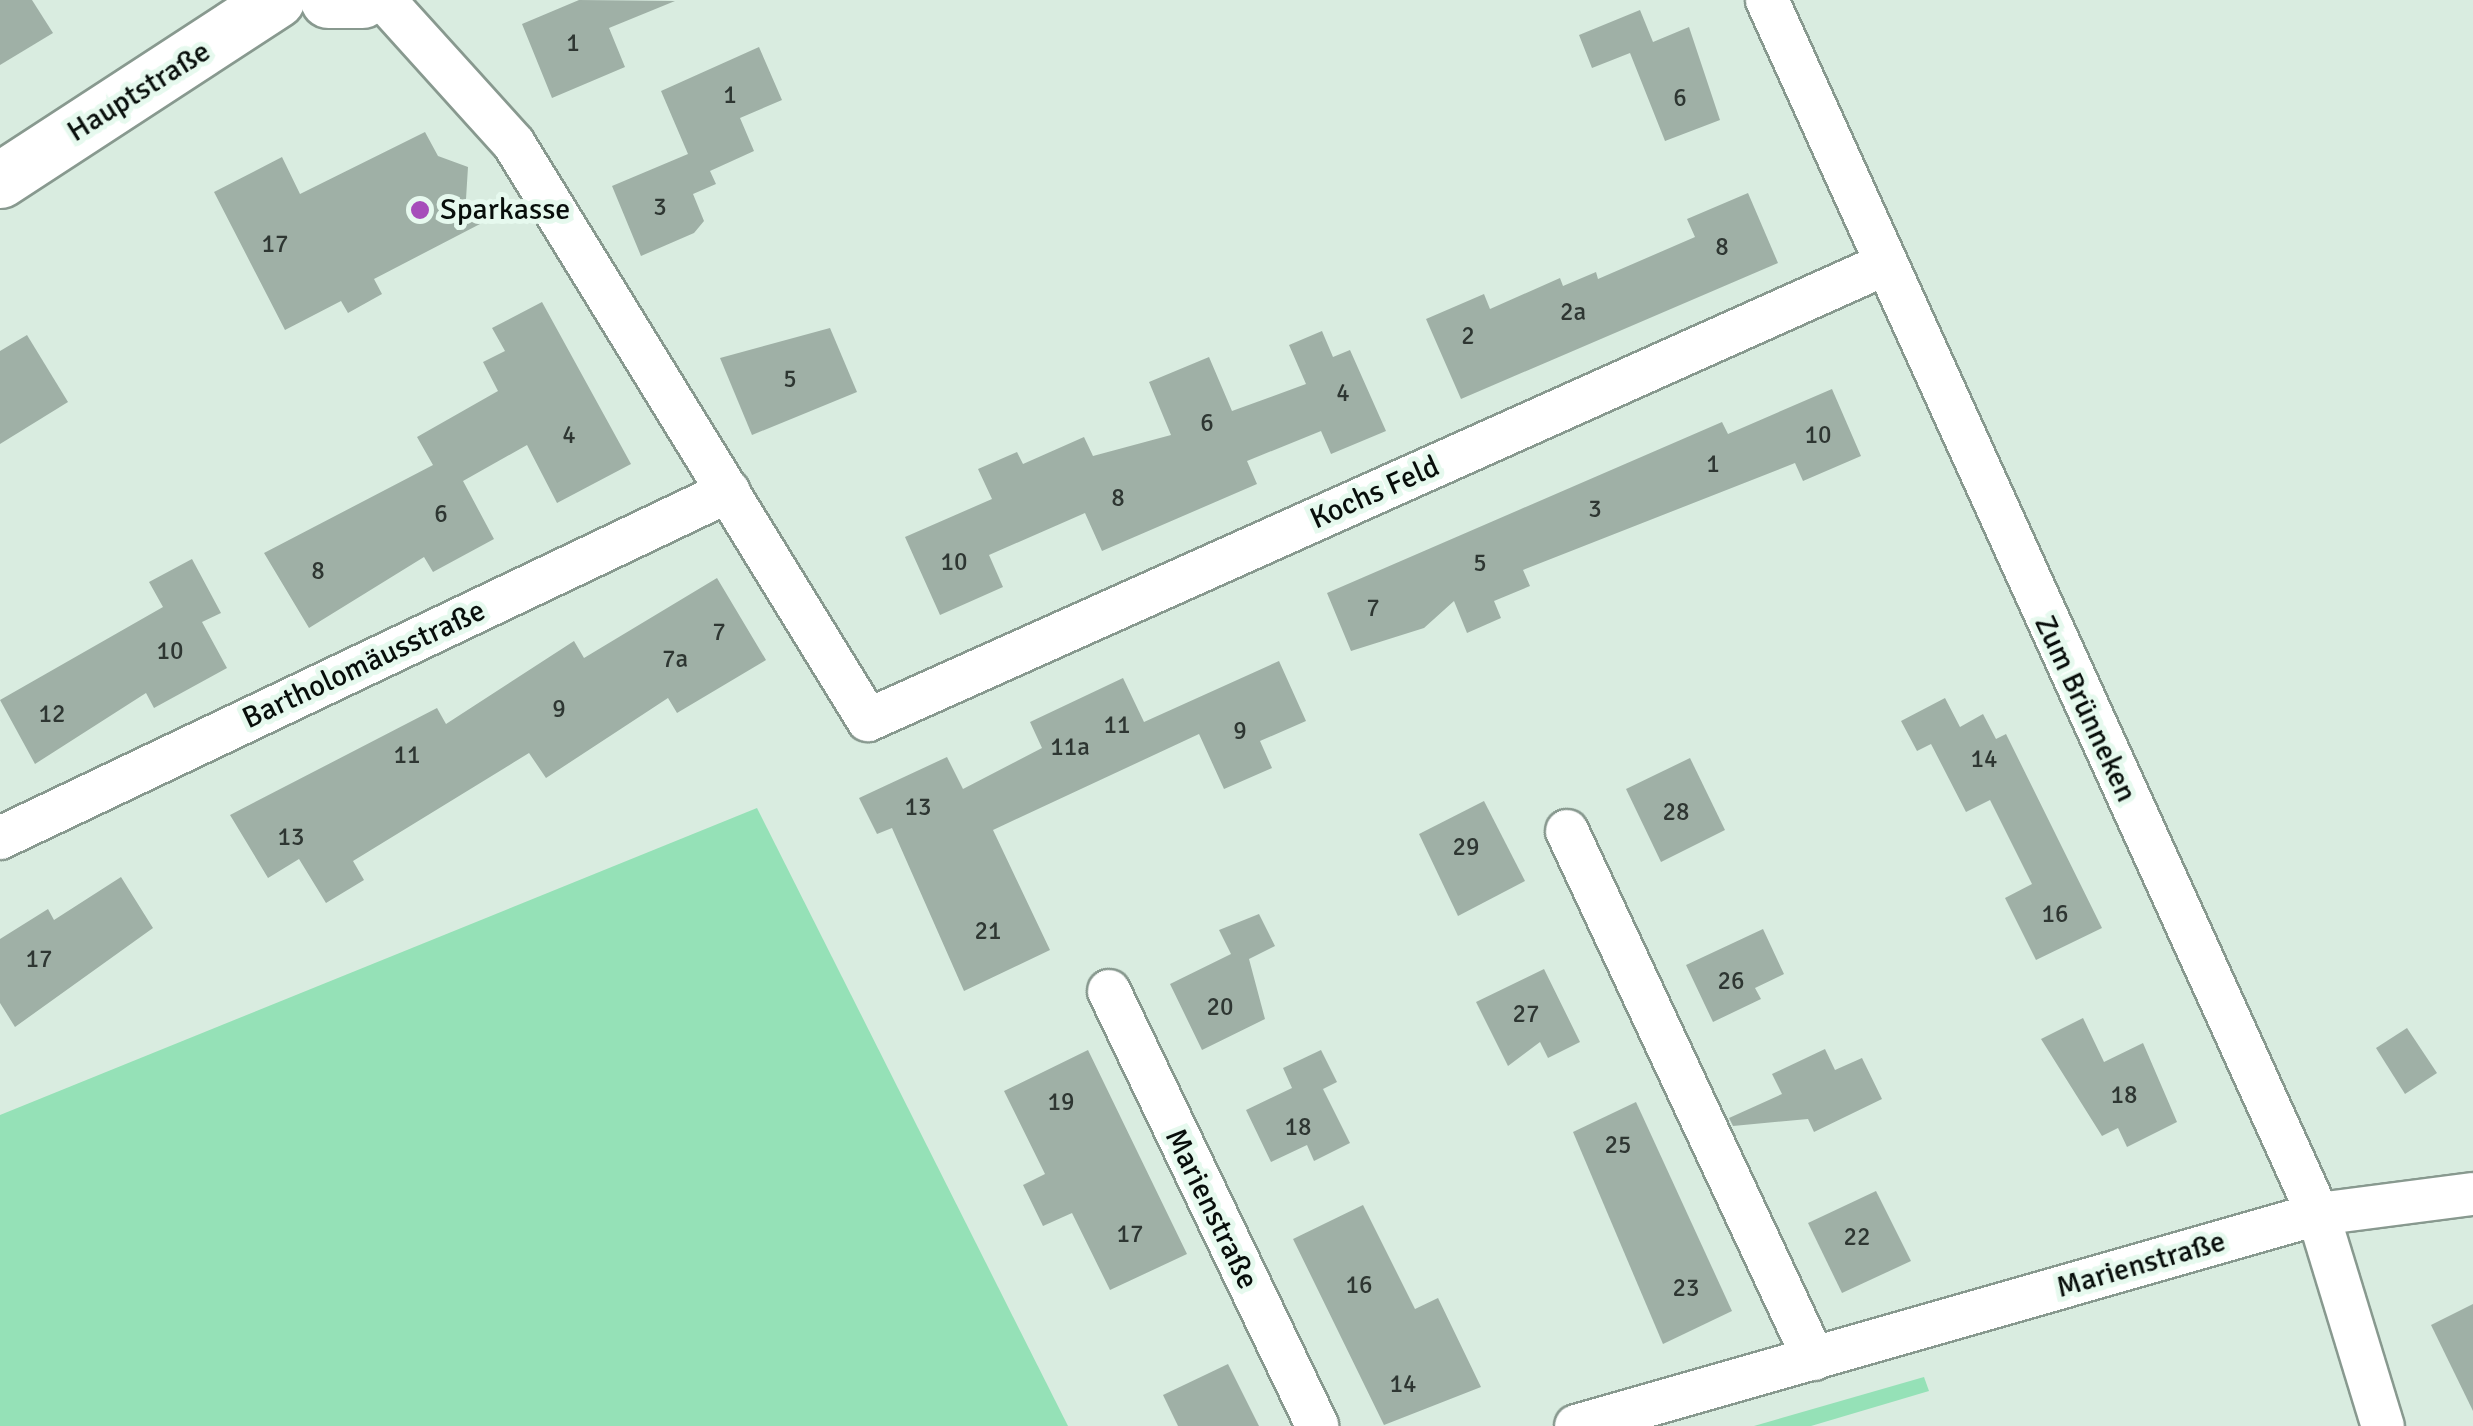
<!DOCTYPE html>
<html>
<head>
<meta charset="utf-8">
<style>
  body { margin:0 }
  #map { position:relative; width:2473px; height:1426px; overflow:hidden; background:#d9ece0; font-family:Signika,sans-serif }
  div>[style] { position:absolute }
  .green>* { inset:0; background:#95e1b7 }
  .building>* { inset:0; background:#9fb0a6 }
  .roads { filter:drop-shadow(2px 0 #88998f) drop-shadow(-2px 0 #88998f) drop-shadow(0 2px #88998f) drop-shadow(0 -2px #88998f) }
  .minor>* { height:42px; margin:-21px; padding:0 21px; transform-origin:21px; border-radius:21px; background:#fff }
  .secondary>* { height:55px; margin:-27.5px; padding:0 27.5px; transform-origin:27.5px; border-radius:27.5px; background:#fff }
  .dots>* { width:28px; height:28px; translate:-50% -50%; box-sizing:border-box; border:5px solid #e6f9ee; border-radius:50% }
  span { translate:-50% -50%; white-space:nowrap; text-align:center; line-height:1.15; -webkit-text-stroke:10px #e6f9ee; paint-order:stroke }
  .number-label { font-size:25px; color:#2e3632 }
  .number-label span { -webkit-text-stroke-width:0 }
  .street-label { font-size:30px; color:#080e0b }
  .poi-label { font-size:30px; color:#080e0b }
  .left { translate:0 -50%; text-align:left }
</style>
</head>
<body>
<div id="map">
  <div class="green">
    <i style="clip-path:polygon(757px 808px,1068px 1426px,0 1426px,0 1115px)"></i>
    <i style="clip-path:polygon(1924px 1377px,1929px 1391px,1811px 1426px,1754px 1426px)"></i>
  </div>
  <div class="building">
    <i style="clip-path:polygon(0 0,32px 0,53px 33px,0 65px)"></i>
    <i style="clip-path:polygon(579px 0,675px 1px,609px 28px,625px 67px,552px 98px,522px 24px)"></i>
    <i style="clip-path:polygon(1640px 10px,1653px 42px,1689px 27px,1720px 120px,1665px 141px,1630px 53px,1592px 68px,1579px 35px)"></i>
    <i style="clip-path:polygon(759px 47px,782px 100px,740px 118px,754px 151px,710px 171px,716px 184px,693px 194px,704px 221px,694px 233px,641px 256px,612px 186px,688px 154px,661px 91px)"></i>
    <i style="clip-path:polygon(425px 132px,438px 156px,468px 167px,466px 199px,480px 224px,374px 279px,382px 294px,348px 313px,341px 301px,285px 330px,214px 192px,282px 157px,300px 194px)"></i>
    <i style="clip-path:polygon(1748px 193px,1778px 263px,1461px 399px,1426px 319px,1484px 294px,1490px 309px,1560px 278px,1563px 286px,1596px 272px,1598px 279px,1695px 237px,1687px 219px)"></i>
    <i style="clip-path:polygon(542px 302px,631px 464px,557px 503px,527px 445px,463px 481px,494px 539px,433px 572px,424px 557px,309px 628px,264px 553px,433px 465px,417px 437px,498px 391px,483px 362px,505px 351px,492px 328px)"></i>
    <i style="clip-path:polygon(830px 328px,857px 392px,752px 435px,720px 358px)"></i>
    <i style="clip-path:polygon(1322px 331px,1333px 357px,1350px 350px,1386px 431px,1331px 454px,1321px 431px,1247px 461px,1257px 484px,1102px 551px,1085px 513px,989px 555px,1003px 587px,940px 615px,905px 537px,992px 499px,978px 469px,1017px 452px,1023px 464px,1084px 437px,1093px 456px,1171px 435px,1149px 382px,1209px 357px,1232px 411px,1306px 384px,1289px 345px)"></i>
    <i style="clip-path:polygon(27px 335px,68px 402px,0 444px,0 351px)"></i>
    <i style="clip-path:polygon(1832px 389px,1861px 456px,1803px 481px,1795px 463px,1523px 570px,1530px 586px,1494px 601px,1501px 618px,1467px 633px,1454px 601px,1424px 628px,1351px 651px,1327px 593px,1722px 422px,1728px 434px)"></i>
    <i style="clip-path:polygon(192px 559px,221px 613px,202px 622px,227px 668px,154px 708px,146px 693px,35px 764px,0 700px,163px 607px,149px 582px)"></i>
    <i style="clip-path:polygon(717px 578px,766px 660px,677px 713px,668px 698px,546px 778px,529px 753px,353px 861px,364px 880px,326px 903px,299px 859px,268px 878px,230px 815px,437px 708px,446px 724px,574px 641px,584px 658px)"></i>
    <i style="clip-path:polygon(1279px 661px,1306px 721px,1260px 741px,1272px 768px,1224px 789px,1199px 734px,993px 830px,1050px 950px,964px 991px,892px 828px,877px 834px,859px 798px,947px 757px,963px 789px,1042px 748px,1030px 722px,1123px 678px,1144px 722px)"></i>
    <i style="clip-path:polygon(1945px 698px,1960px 727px,1983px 714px,1996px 739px,2006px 734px,2102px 928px,2036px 960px,2005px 898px,2032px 884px,1990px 800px,1966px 812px,1931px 744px,1917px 751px,1901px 721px)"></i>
    <i style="clip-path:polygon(1690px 758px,1725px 830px,1661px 862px,1626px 789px)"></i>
    <i style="clip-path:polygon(1484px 801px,1525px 881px,1458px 916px,1419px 834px)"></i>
    <i style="clip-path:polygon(121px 877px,153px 928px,15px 1027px,0 1003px,0 939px,48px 909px,54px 920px)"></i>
    <i style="clip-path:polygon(1259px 914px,1275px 946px,1249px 959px,1265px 1019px,1202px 1050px,1170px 984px,1231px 954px,1219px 930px)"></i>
    <i style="clip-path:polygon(1763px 929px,1784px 974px,1755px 988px,1761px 999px,1713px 1022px,1686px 965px)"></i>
    <i style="clip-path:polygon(1544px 969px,1580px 1042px,1548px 1058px,1540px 1042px,1508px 1066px,1476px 1002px)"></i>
    <i style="clip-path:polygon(2083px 1018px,2104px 1062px,2143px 1043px,2177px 1122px,2127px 1147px,2118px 1128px,2102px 1136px,2041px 1039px)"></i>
    <i style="clip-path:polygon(2407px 1028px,2437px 1073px,2405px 1094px,2376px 1048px)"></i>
    <i style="clip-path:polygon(1825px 1049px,1835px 1070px,1862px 1058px,1882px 1099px,1814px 1132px,1808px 1119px,1733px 1126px,1729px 1118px,1782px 1094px,1772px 1074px)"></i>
    <i style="clip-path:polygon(1088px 1050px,1187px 1254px,1110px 1290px,1072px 1213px,1043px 1226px,1023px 1185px,1045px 1174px,1004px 1091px)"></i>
    <i style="clip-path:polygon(1321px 1050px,1337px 1082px,1323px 1089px,1350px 1143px,1314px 1161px,1307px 1145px,1271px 1162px,1246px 1110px,1292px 1088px,1283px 1068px)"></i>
    <i style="clip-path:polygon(1636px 1102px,1732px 1311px,1663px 1344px,1573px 1132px)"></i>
    <i style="clip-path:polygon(1876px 1191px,1911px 1261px,1842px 1293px,1808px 1223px)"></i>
    <i style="clip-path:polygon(1363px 1205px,1415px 1309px,1438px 1298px,1481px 1387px,1384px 1425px,1293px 1239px)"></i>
    <i style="clip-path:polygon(2473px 1304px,2473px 1411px,2431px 1325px)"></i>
    <i style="clip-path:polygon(1228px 1364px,1259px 1426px,1178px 1426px,1163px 1395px)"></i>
  </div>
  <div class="roads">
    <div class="minor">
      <i style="left:384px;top:0;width:194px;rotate:47.9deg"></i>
      <i style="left:514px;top:144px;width:676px;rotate:58.43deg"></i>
      <i style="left:868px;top:720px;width:1110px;rotate:-24.14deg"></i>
      <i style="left:1767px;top:0;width:1333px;rotate:65.59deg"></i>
      <i style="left:2318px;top:1214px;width:222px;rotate:73deg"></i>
      <i style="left:1567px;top:831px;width:583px;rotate:64.93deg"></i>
      <i style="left:0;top:838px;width:807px;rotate:-25.45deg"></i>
      <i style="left:1109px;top:991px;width:482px;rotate:64.4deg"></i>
      <i style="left:1576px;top:1426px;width:772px;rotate:-15.95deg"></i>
      <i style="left:2318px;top:1214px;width:156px;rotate:-7.4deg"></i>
    </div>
    <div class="secondary">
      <i style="left:328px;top:0;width:34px"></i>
      <i style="left:0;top:180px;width:330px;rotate:-33.1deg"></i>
    </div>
  </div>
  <div class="dots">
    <i style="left:420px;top:210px;background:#a64eba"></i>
  </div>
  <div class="number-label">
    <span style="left:573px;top:43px">1</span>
    <span style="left:730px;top:95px">1</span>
    <span style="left:1680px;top:98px">6</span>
    <span style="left:660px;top:207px">3</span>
    <span style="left:275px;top:244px">17</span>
    <span style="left:1722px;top:247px">8</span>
    <span style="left:1573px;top:312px">2a</span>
    <span style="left:1468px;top:336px">2</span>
    <span style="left:790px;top:379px">5</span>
    <span style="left:1343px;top:393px">4</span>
    <span style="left:1207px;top:423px">6</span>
    <span style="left:569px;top:435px">4</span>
    <span style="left:1818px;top:435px">10</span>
    <span style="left:1713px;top:464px">1</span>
    <span style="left:1118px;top:498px">8</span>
    <span style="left:1595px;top:509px">3</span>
    <span style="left:441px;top:514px">6</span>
    <span style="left:954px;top:562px">10</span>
    <span style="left:1480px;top:563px">5</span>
    <span style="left:318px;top:571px">8</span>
    <span style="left:1373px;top:608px">7</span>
    <span style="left:719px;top:632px">7</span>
    <span style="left:170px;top:651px">10</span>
    <span style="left:675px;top:659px">7a</span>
    <span style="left:559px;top:709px">9</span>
    <span style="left:52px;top:714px">12</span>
    <span style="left:1117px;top:725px">11</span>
    <span style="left:1240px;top:731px">9</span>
    <span style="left:1070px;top:747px">11a</span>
    <span style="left:407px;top:755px">11</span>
    <span style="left:1984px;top:759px">14</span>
    <span style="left:918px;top:807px">13</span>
    <span style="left:1676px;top:812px">28</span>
    <span style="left:291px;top:837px">13</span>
    <span style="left:1466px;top:847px">29</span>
    <span style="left:2055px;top:914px">16</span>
    <span style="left:988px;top:931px">21</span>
    <span style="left:39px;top:959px">17</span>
    <span style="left:1731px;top:981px">26</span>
    <span style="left:1220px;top:1007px">20</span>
    <span style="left:1526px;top:1014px">27</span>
    <span style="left:2124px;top:1095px">18</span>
    <span style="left:1061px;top:1102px">19</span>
    <span style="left:1298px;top:1127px">18</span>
    <span style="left:1618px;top:1145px">25</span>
    <span style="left:1130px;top:1234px">17</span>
    <span style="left:1857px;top:1237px">22</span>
    <span style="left:1359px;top:1285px">16</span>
    <span style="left:1686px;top:1288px">23</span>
    <span style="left:1403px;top:1384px">14</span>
  </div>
  <div class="street-label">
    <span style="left:139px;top:92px;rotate:-32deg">Hauptstraße</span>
    <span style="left:1375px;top:493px;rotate:-24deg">Kochs Feld</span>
    <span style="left:364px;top:665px;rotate:-25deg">Bartholomäusstraße</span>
    <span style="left:2085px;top:709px;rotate:65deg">Zum Brünneken</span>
    <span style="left:1211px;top:1209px;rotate:64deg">Marienstraße</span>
    <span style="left:2141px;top:1265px;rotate:-16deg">Marienstraße</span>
  </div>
  <div class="poi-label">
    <span class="left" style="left:440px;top:210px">Sparkasse</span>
  </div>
</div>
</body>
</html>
